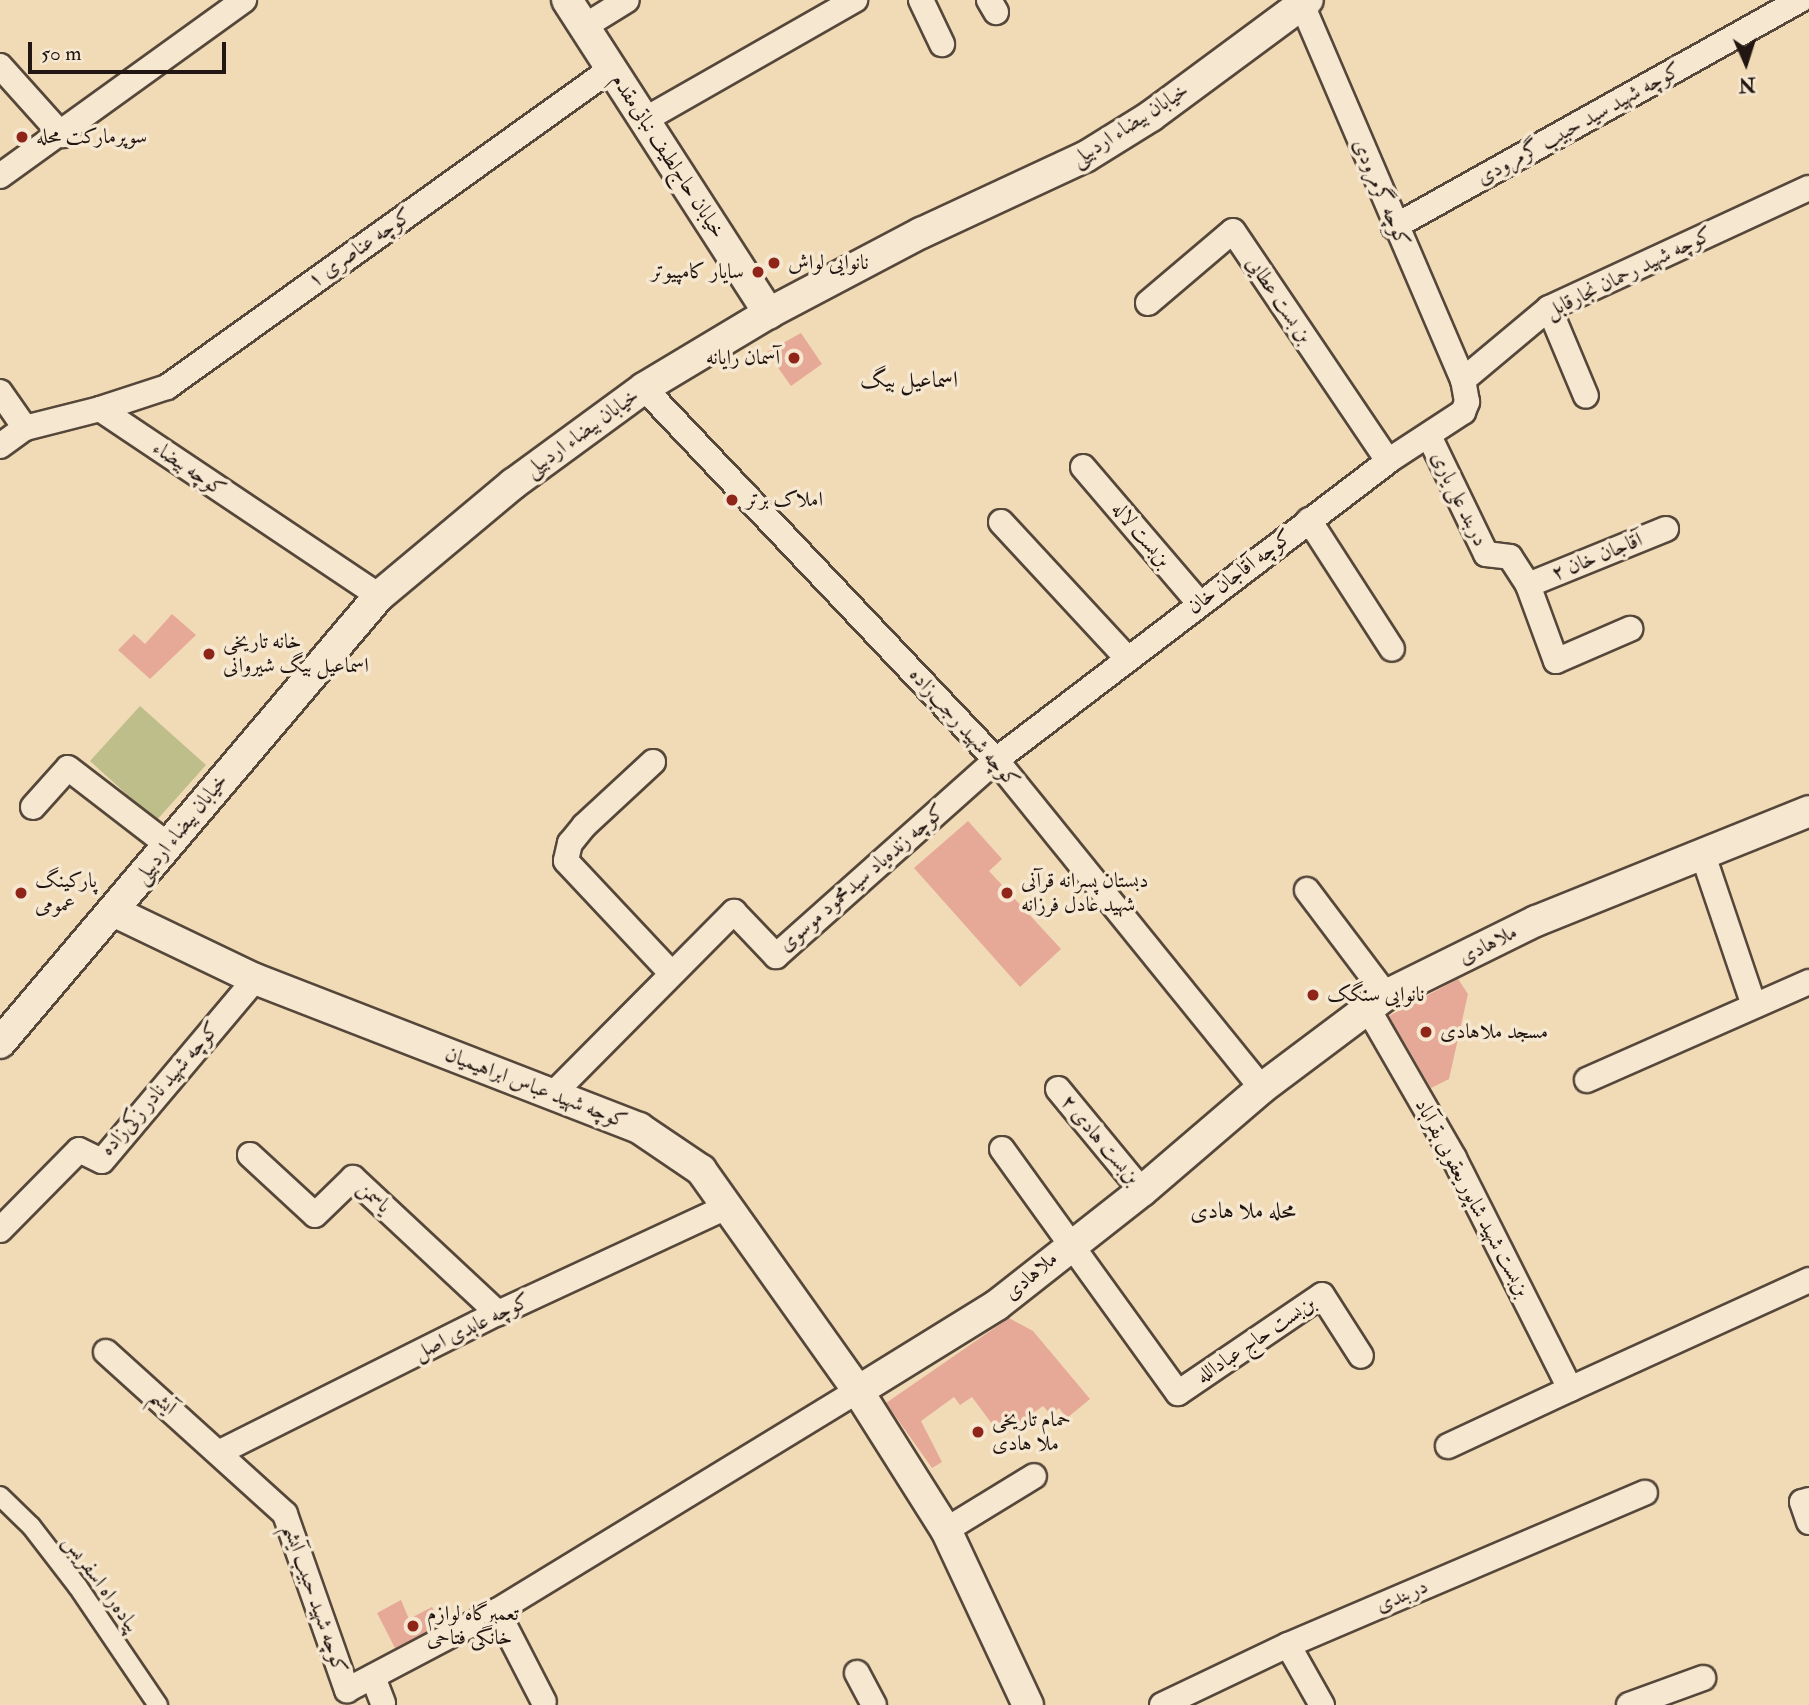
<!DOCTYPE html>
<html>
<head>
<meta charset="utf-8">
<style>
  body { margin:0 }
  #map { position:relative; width:1809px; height:1705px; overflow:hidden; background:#f1dab6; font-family:"IM FELL Double Pica",Amiri,serif }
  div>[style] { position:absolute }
  .green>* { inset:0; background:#bebe8b }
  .building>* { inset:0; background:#e7a997 }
  .roads { filter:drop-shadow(2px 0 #55473a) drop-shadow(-2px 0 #55473a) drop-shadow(0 2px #55473a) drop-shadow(0 -2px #55473a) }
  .pedestrian>* { height:18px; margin:-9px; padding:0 9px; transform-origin:9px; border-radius:9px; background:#f6e7d0 }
  .minor>* { height:24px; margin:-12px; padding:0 12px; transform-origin:12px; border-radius:12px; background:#f6e7d0 }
  .tertiary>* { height:30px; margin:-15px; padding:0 15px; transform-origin:15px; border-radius:15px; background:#f6e7d0 }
  .dots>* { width:19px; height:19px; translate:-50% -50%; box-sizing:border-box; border:4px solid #f6e7d0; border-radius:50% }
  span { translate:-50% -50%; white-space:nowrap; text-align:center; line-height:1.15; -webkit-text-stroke:7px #f6e7d0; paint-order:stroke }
  .street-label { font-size:21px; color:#211611 }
  .poi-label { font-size:21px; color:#211611 }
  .left { translate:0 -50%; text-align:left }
  .right { translate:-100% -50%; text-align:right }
  .neighbourhood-label { font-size:23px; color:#211611 }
  .north { position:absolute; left:1711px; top:28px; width:70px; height:70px; -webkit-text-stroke:5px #f6e7d0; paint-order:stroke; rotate:177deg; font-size:19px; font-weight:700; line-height:28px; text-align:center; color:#211611 }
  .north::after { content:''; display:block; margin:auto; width:24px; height:32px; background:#211611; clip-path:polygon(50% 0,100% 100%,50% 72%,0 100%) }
  .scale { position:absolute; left:28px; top:42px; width:198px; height:32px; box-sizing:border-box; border:4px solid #211611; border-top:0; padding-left:9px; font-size:21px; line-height:24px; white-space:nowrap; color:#211611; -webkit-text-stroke:5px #f6e7d0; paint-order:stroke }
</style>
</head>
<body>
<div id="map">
  <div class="green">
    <i style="clip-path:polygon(140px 706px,206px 765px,156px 821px,90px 761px)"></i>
  </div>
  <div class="building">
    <i style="clip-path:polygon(801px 333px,822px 364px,791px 386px,767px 352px)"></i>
    <i style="clip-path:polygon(172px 614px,196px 635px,150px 679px,118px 650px,134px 634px,145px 644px)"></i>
    <i style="clip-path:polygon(968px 821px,1002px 859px,989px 871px,1061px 949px,1020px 987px,914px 868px)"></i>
    <i style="clip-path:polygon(1458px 979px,1468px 994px,1449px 1079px,1431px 1088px,1389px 1016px)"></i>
    <i style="clip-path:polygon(1009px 1318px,1033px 1331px,1090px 1399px,1067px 1418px,1059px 1408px,1051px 1415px,1043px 1406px,1001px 1436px,972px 1397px,960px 1405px,954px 1397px,921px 1421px,942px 1462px,932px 1468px,886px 1403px)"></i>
    <i style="clip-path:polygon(401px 1600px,409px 1619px,432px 1607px,441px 1624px,395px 1648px,377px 1613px)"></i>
  </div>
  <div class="roads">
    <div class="pedestrian">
      <i style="left:0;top:1496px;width:43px;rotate:44.1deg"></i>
      <i style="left:31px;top:1526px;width:77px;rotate:52.4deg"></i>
      <i style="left:78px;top:1587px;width:143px;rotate:55.9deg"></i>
    </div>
    <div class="minor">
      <i style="left:921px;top:0;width:49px;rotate:64.5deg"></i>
      <i style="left:989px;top:0;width:14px;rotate:60deg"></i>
      <i style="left:585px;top:26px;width:49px;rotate:-31.8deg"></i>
      <i style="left:0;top:66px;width:93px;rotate:48.1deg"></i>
      <i style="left:646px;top:119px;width:241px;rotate:-29.7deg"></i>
      <i style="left:0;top:176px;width:301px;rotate:-35.8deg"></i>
      <i style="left:1394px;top:227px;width:466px;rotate:-29.2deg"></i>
      <i style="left:1148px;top:303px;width:111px;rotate:-40.3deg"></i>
      <i style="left:1233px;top:231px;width:277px;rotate:56deg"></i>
      <i style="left:1549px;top:308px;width:95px;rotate:67.2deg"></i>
      <i style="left:1463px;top:380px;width:112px;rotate:-39.9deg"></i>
      <i style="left:1549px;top:308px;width:286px;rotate:-24.8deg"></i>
      <i style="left:644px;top:388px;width:512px;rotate:46.58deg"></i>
      <i style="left:996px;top:760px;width:422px;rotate:51deg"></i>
      <i style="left:0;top:392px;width:44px;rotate:55.2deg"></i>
      <i style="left:25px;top:428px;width:77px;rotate:-14.2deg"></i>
      <i style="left:100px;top:409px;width:336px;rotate:33.8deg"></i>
      <i style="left:100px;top:409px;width:71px;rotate:-18.2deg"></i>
      <i style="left:167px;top:387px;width:546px;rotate:-35.61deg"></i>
      <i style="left:1429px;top:436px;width:131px;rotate:64.2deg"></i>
      <i style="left:1486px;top:554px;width:24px;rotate:7deg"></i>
      <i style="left:1510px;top:557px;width:33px;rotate:57deg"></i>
      <i style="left:1528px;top:585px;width:81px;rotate:69.8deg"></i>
      <i style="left:1556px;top:661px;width:81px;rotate:-23.4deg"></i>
      <i style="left:0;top:446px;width:31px;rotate:-36deg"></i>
      <i style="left:1083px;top:467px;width:179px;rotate:49.5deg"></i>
      <i style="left:1309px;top:520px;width:153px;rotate:57.2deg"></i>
      <i style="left:1001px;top:522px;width:187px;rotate:47.2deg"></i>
      <i style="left:1528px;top:585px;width:149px;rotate:-22.1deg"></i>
      <i style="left:653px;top:762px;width:94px;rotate:137.2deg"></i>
      <i style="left:584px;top:826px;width:22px;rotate:129deg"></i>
      <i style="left:570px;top:843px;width:18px;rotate:103deg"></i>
      <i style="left:566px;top:861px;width:154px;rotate:46.8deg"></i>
      <i style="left:33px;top:807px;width:52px;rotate:-48.1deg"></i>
      <i style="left:68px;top:768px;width:126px;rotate:37.6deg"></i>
      <i style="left:1703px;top:855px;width:159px;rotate:71.3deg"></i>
      <i style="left:1307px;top:890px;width:131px;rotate:53deg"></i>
      <i style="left:1368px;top:1009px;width:172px;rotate:60deg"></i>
      <i style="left:1454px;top:1158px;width:258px;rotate:63.3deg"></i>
      <i style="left:1570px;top:1389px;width:263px;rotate:-24.5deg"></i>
      <i style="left:1587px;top:1080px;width:243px;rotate:-23.8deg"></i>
      <i style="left:1058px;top:1089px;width:132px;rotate:50.5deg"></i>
      <i style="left:553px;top:1094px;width:257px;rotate:-45.2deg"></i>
      <i style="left:734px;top:912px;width:61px;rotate:46.3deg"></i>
      <i style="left:776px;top:956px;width:295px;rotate:-41.7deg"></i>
      <i style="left:996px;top:760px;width:493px;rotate:-37.3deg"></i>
      <i style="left:1388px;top:461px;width:90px;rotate:-33.2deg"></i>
      <i style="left:1463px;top:412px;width:11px;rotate:-68deg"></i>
      <i style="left:1467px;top:402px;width:22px;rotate:-100deg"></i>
      <i style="left:1463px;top:380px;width:413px;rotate:-113.2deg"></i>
      <i style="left:1002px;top:1149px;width:301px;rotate:54.2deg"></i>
      <i style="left:1178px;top:1393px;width:174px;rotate:-34.2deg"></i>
      <i style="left:1322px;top:1295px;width:72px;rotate:57.4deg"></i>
      <i style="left:250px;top:1155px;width:88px;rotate:42.7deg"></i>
      <i style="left:315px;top:1215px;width:53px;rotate:-44.2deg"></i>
      <i style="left:353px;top:1178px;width:198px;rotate:43deg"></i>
      <i style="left:0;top:1230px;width:112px;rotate:-45.4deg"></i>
      <i style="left:79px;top:1150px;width:25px;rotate:26deg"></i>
      <i style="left:102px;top:1161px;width:238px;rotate:-49.9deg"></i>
      <i style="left:106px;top:1352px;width:241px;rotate:42.1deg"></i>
      <i style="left:285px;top:1514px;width:187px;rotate:70.6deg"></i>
      <i style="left:347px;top:1690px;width:170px;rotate:-27.8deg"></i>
      <i style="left:497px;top:1611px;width:423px;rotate:-31.4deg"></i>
      <i style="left:1448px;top:1446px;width:135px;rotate:-25deg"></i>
      <i style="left:220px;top:1452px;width:311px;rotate:-26.6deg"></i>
      <i style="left:498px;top:1313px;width:251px;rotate:-24.9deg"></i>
      <i style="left:1809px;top:1500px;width:7px;rotate:164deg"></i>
      <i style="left:1802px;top:1502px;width:21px;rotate:71deg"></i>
      <i style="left:946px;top:1530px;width:103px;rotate:-31.5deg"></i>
      <i style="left:497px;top:1611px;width:102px;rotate:62.7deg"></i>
      <i style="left:1288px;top:1645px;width:69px;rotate:60.5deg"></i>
      <i style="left:857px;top:1673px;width:36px;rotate:62deg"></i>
      <i style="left:373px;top:1677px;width:28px;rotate:69deg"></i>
      <i style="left:1162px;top:1705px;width:140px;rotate:-25.5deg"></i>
      <i style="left:1288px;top:1645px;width:388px;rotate:-23.1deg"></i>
      <i style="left:1629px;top:1705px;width:79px;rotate:-20deg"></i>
    </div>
    <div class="tertiary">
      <i style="left:567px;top:0;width:373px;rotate:57.2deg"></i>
      <i style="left:115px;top:912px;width:155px;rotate:25.6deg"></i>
      <i style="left:255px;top:979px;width:412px;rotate:21.2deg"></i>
      <i style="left:639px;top:1128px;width:75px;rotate:34.1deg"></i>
      <i style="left:701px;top:1170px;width:271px;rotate:54.6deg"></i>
      <i style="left:858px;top:1391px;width:165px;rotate:57.7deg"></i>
      <i style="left:946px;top:1530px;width:193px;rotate:64.9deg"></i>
      <i style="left:0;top:1043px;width:586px;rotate:-49.71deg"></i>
      <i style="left:379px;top:596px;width:175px;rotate:-39.9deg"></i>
      <i style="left:513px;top:484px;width:162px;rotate:-36.2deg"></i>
      <i style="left:644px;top:388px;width:146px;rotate:-31deg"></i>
      <i style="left:769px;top:313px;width:172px;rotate:-27.8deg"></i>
      <i style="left:921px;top:233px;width:181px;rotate:-24.9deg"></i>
      <i style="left:1085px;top:157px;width:78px;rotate:-31.8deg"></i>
      <i style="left:1151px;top:116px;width:195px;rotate:-36.5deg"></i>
      <i style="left:858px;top:1391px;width:163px;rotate:-31.7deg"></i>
      <i style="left:997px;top:1305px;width:184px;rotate:-38.2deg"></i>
      <i style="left:1142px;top:1191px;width:158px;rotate:-40.6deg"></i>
      <i style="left:1262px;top:1088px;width:155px;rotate:-36.9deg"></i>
      <i style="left:1386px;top:995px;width:167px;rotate:-26.3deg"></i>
      <i style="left:1536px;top:921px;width:294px;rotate:-21.9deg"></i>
    </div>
  </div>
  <div class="dots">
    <i style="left:22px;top:137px;background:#8f2418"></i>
    <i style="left:774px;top:263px;background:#8f2418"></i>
    <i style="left:758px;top:272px;background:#8f2418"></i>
    <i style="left:794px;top:358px;background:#8f2418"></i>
    <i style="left:732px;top:500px;background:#8f2418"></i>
    <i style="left:209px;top:654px;background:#8f2418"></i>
    <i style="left:21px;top:893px;background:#8f2418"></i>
    <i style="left:1007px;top:893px;background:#8f2418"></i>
    <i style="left:1313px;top:995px;background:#8f2418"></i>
    <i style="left:1426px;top:1032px;background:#8f2418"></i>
    <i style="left:978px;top:1432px;background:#8f2418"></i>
    <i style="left:413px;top:1626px;background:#8f2418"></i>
  </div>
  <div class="street-label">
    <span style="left:1579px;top:124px;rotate:-29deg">کوچه شهید سید حبیب گرمرودی</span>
    <span style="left:1130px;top:125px;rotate:-33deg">خیابان بیضاء اردبیلی</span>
    <span style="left:668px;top:156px;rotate:57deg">خیابان حاج‌لطیف نباتی‌مقدم</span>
    <span style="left:1381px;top:193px;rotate:67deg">کوچه گرمرودی</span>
    <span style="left:360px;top:248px;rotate:-35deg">کوچه عناصری ۱</span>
    <span style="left:1629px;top:273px;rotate:-26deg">کوچه شهید رحمان نجارقابل</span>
    <span style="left:1279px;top:300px;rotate:56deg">بن بست عطایی</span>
    <span style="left:582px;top:433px;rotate:-36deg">خیابان بیضاء اردبیلی</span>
    <span style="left:189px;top:469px;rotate:34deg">کوچه بیضاء</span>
    <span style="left:1459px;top:499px;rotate:64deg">دربند علی یاری</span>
    <span style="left:1141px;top:535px;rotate:50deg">بن‌بست لاله</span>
    <span style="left:1597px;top:557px;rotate:-22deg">آقاجان خان ۲</span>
    <span style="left:1240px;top:572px;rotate:-37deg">کوچه آقاجان خان</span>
    <span style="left:964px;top:728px;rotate:48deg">کوچه شهید رجب‌زاده</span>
    <span style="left:181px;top:829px;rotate:-51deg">خیابان بیضاء اردبیلی</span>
    <span style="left:862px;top:878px;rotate:-41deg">کوچه زنده‌یاد سیدمحمود موسوی</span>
    <span style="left:1488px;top:945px;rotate:-27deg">ملاهادی</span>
    <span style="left:536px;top:1088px;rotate:21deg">کوچه شهید عباس ابراهیمیان</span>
    <span style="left:160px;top:1089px;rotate:-49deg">کوچه شهید نادر زکی‌زاده</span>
    <span style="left:1100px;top:1140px;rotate:50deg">بن‌بست هادی ۲</span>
    <span style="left:374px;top:1197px;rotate:43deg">یاسمن</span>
    <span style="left:1472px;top:1198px;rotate:62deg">بن‌بست شهید شاپور یعقوبی بقرآباد</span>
    <span style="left:1031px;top:1276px;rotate:-40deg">ملاهادی</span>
    <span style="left:472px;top:1327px;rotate:-26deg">کوچه عابدی اصل</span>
    <span style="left:1256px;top:1340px;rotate:-34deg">بن‌بست حاج عبادالله</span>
    <span style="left:163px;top:1402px;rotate:41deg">آیشم</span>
    <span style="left:101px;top:1584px;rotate:54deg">پیاده‌راه اسفریس</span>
    <span style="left:1402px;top:1596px;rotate:-23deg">دربندی</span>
    <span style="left:315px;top:1599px;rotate:71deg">کوچه شهید حبیب آیشم</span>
  </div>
  <div class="poi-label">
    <span class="left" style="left:36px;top:137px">سوپرمارکت محله</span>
    <span class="left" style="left:788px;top:263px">نانوایی لواش</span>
    <span class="right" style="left:744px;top:272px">سایار کامپیوتر</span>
    <span class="right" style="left:780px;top:358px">آسمان رایانه</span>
    <span class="left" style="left:746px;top:500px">املاک برتر</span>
    <span class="left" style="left:223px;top:654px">خانه تاریخی<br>اسماعیل بیگ شیروانی</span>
    <span class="left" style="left:35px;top:893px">پارکینگ<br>عمومی</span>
    <span class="left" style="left:1021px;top:893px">دبستان پسرانه قرآنی<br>شهید عادل فرزانه</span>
    <span class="left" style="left:1327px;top:995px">نانوایی سنگک</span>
    <span class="left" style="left:1440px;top:1032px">مسجد ملاهادی</span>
    <span class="left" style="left:992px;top:1432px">حمام تاریخی<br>ملا هادی</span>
    <span class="left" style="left:427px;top:1626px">تعمیرگاه لوازم<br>خانگی فتاحی</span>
  </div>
  <div class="neighbourhood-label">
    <span style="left:909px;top:380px">اسماعیل بیگ</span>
    <span style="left:1243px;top:1211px">محله ملا هادی</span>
  </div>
  <div class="north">N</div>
  <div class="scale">50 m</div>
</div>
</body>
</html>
